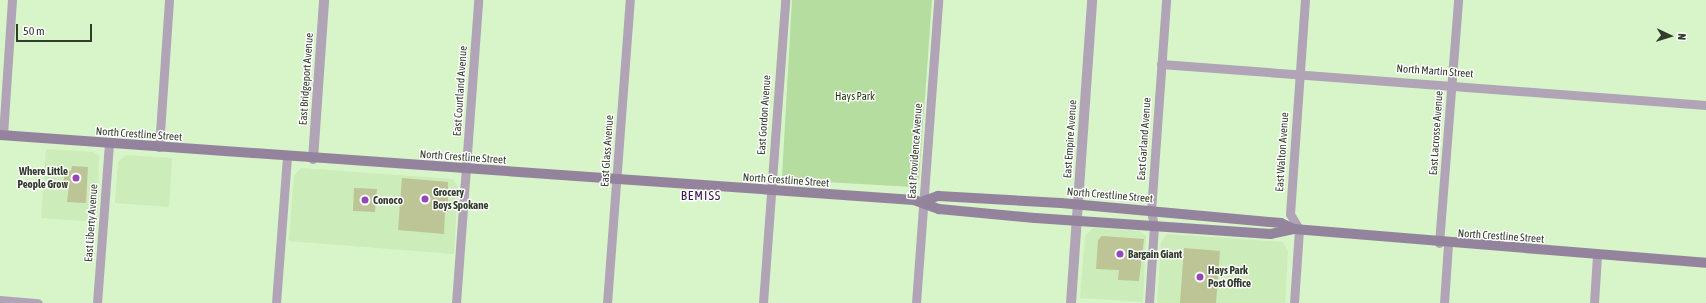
<!DOCTYPE html>
<html>
<head>
<meta charset="utf-8">
<style>
  body { margin:0 }
  #map { position:relative; width:1706px; height:303px; overflow:hidden; background:#d8f4c9; font-family:"Asap Condensed",sans-serif }
  div>[style] { position:absolute }
  .built>* { inset:0; background:#ccecba }
  .green>* { inset:0; background:#b5dd9f }
  .building>* { inset:0; background:#bdc495 }
  .minor>* { height:9px; margin:-4.5px; padding:0 4.5px; transform-origin:4.5px; border-radius:4.5px; background:#b0a4b6 }
  .tertiary>* { height:10px; margin:-5px; padding:0 5px; transform-origin:5px; border-radius:5px; background:#b0a4b6 }
  .secondary>* { height:10px; margin:-5px; padding:0 5px; transform-origin:5px; border-radius:5px; background:#94839d }
  .dots>* { width:11px; height:11px; translate:-50% -50%; box-sizing:border-box; border:2px solid #fff; border-radius:50% }
  span { translate:-50% -50%; white-space:nowrap; text-align:center; line-height:1.15; -webkit-text-stroke:3px #fff; paint-order:stroke }
  .street-label { font-size:11px; color:#313c2b }
  .park-label { font-size:11px; color:#1c3805 }
  .poi-label { font-size:11px; color:#313c2b; font-weight:700 }
  .right { translate:-100% -50%; text-align:right }
  .left { translate:0 -50%; text-align:left }
  .quarter-label { font-size:13px; color:#3f194e; letter-spacing:1px }
  .north { position:absolute; left:1650px; top:16px; width:40px; height:40px; -webkit-text-stroke:3px #fff; paint-order:stroke; rotate:94deg; font-size:11px; font-weight:700; line-height:16px; text-align:center; color:#313c2b }
  .north::after { content:''; display:block; margin:auto; width:14px; height:18px; background:#313c2b; clip-path:polygon(50% 0,100% 100%,50% 72%,0 100%) }
  .scale { position:absolute; left:16px; top:24px; width:76px; height:18px; box-sizing:border-box; border:2px solid #313c2b; border-top:0; padding-left:5px; font-size:12px; line-height:14px; white-space:nowrap; color:#313c2b; -webkit-text-stroke:3px #fff; paint-order:stroke }
</style>
</head>
<body>
<div id="map">
  <div class="built">
    <i style="clip-path:polygon(46px 149px,94px 152px,99px 156px,97px 222px,41px 218px)"></i>
    <i style="clip-path:polygon(126px 155px,172px 158px,169px 207px,115px 203px,118px 162px)"></i>
    <i style="clip-path:polygon(301px 168px,453px 179px,458px 187px,454px 254px,289px 241px,294px 176px)"></i>
    <i style="clip-path:polygon(1093px 228px,1139px 231px,1146px 236px,1143px 302px,1080px 298px,1085px 236px)"></i>
    <i style="clip-path:polygon(1167px 234px,1283px 242px,1288px 251px,1285px 303px,1157px 303px,1161px 243px)"></i>
  </div>
  <div class="green">
    <i style="clip-path:polygon(792px 0,932px 0,919px 179px,913px 187px,790px 180px,782px 177px)"></i>
  </div>
  <div class="building">
    <i style="clip-path:polygon(72px 166px,88px 167px,86px 203px,67px 202px,69px 186px,63px 186px,65px 170px,71px 171px)"></i>
    <i style="clip-path:polygon(402px 178px,448px 182px,448px 212px,445px 212px,444px 234px,398px 230px)"></i>
    <i style="clip-path:polygon(354px 188px,377px 189px,375px 212px,353px 211px)"></i>
    <i style="clip-path:polygon(1102px 236px,1144px 239px,1139px 281px,1118px 280px,1119px 270px,1096px 269px,1098px 240px)"></i>
    <i style="clip-path:polygon(1184px 248px,1220px 251px,1216px 303px,1180px 303px)"></i>
  </div>
  <div class="minor">
    <i style="left:1161px;top:64px;width:547px;rotate:4.3deg"></i>
    <i style="left:3px;top:135px;width:135px;rotate:-86.2deg"></i>
    <i style="left:159px;top:147px;width:147px;rotate:-86.1deg"></i>
    <i style="left:1439px;top:243px;width:244px;rotate:-85.5deg"></i>
    <i style="left:0;top:300px;width:38px;rotate:5deg"></i>
    <i style="left:97px;top:303px;width:159px;rotate:-85.7deg"></i>
    <i style="left:276px;top:303px;width:146px;rotate:-85.7deg"></i>
    <i style="left:456px;top:303px;width:304px;rotate:-85.8deg"></i>
    <i style="left:607px;top:303px;width:304px;rotate:-85.7deg"></i>
    <i style="left:763px;top:303px;width:304px;rotate:-85.8deg"></i>
    <i style="left:916px;top:303px;width:304px;rotate:-85.8deg"></i>
    <i style="left:1149px;top:303px;width:77px;rotate:-86.3deg"></i>
    <i style="left:1154px;top:226px;width:15px;rotate:-101deg"></i>
    <i style="left:1151px;top:211px;width:212px;rotate:-85.9deg"></i>
    <i style="left:1294px;top:303px;width:74px;rotate:-86.1deg"></i>
    <i style="left:1299px;top:229px;width:17px;rotate:-121deg"></i>
    <i style="left:1290px;top:214px;width:215px;rotate:-86deg"></i>
    <i style="left:1444px;top:303px;width:59px;rotate:-86.1deg"></i>
    <i style="left:1594px;top:303px;width:48px;rotate:-86.4deg"></i>
  </div>
  <div class="tertiary">
    <i style="left:313px;top:159px;width:159px;rotate:-86deg"></i>
    <i style="left:1071px;top:303px;width:304px;rotate:-86deg"></i>
  </div>
  <div class="secondary">
    <i style="left:0;top:135px;width:916px;rotate:4.07deg"></i>
    <i style="left:914px;top:200px;width:27px;rotate:20deg"></i>
    <i style="left:939px;top:209px;width:96px;rotate:5.4deg"></i>
    <i style="left:1035px;top:218px;width:236px;rotate:3.9deg"></i>
    <i style="left:1270px;top:234px;width:25px;rotate:-12deg"></i>
    <i style="left:1294px;top:229px;width:413px;rotate:4.7deg"></i>
    <i style="left:924px;top:201px;width:15px;rotate:-20deg"></i>
    <i style="left:938px;top:196px;width:123px;rotate:3.3deg"></i>
    <i style="left:1061px;top:203px;width:221px;rotate:5.2deg"></i>
    <i style="left:1281px;top:223px;width:14px;rotate:25deg"></i>
  </div>
  <div class="dots">
    <i style="left:76px;top:178px;background:#9647b7"></i>
    <i style="left:425px;top:199px;background:#9647b7"></i>
    <i style="left:365px;top:200px;background:#9647b7"></i>
    <i style="left:1120px;top:254px;background:#9647b7"></i>
    <i style="left:1200px;top:277px;background:#9647b7"></i>
  </div>
  <div class="street-label">
    <span style="left:1435px;top:71px;rotate:4deg">North Martin Street</span>
    <span style="left:306px;top:79px;rotate:-86deg">East Bridgeport Avenue</span>
    <span style="left:460px;top:91px;rotate:-86deg">East Courtland Avenue</span>
    <span style="left:764px;top:115px;rotate:-86deg">East Gordon Avenue</span>
    <span style="left:1436px;top:133px;rotate:-86deg">East Lacrosse Avenue</span>
    <span style="left:139px;top:134px;rotate:4deg">North Crestline Street</span>
    <span style="left:1070px;top:139px;rotate:-86deg">East Empire Avenue</span>
    <span style="left:1144px;top:139px;rotate:-86deg">East Garland Avenue</span>
    <span style="left:607px;top:151px;rotate:-86deg">East Glass Avenue</span>
    <span style="left:915px;top:151px;rotate:-86deg">East Providence Avenue</span>
    <span style="left:1282px;top:152px;rotate:-86deg">East Walton Avenue</span>
    <span style="left:463px;top:157px;rotate:4deg">North Crestline Street</span>
    <span style="left:786px;top:180px;rotate:4deg">North Crestline Street</span>
    <span style="left:1110px;top:195px;rotate:5deg">North Crestline Street</span>
    <span style="left:91px;top:223px;rotate:-86deg">East Liberty Avenue</span>
    <span style="left:1501px;top:236px;rotate:4deg">North Crestline Street</span>
  </div>
  <div class="park-label">
    <span style="left:855px;top:96px">Hays Park</span>
  </div>
  <div class="poi-label">
    <span class="right" style="left:68px;top:178px">Where Little<br>People Grow</span>
    <span class="left" style="left:433px;top:199px">Grocery<br>Boys Spokane</span>
    <span class="left" style="left:373px;top:200px">Conoco</span>
    <span class="left" style="left:1128px;top:254px">Bargain Giant</span>
    <span class="left" style="left:1208px;top:277px">Hays Park<br>Post Office</span>
  </div>
  <div class="quarter-label">
    <span style="left:701px;top:196px">BEMISS</span>
  </div>
  <div class="north">N</div>
  <div class="scale">50 m</div>
</div>
</body>
</html>
